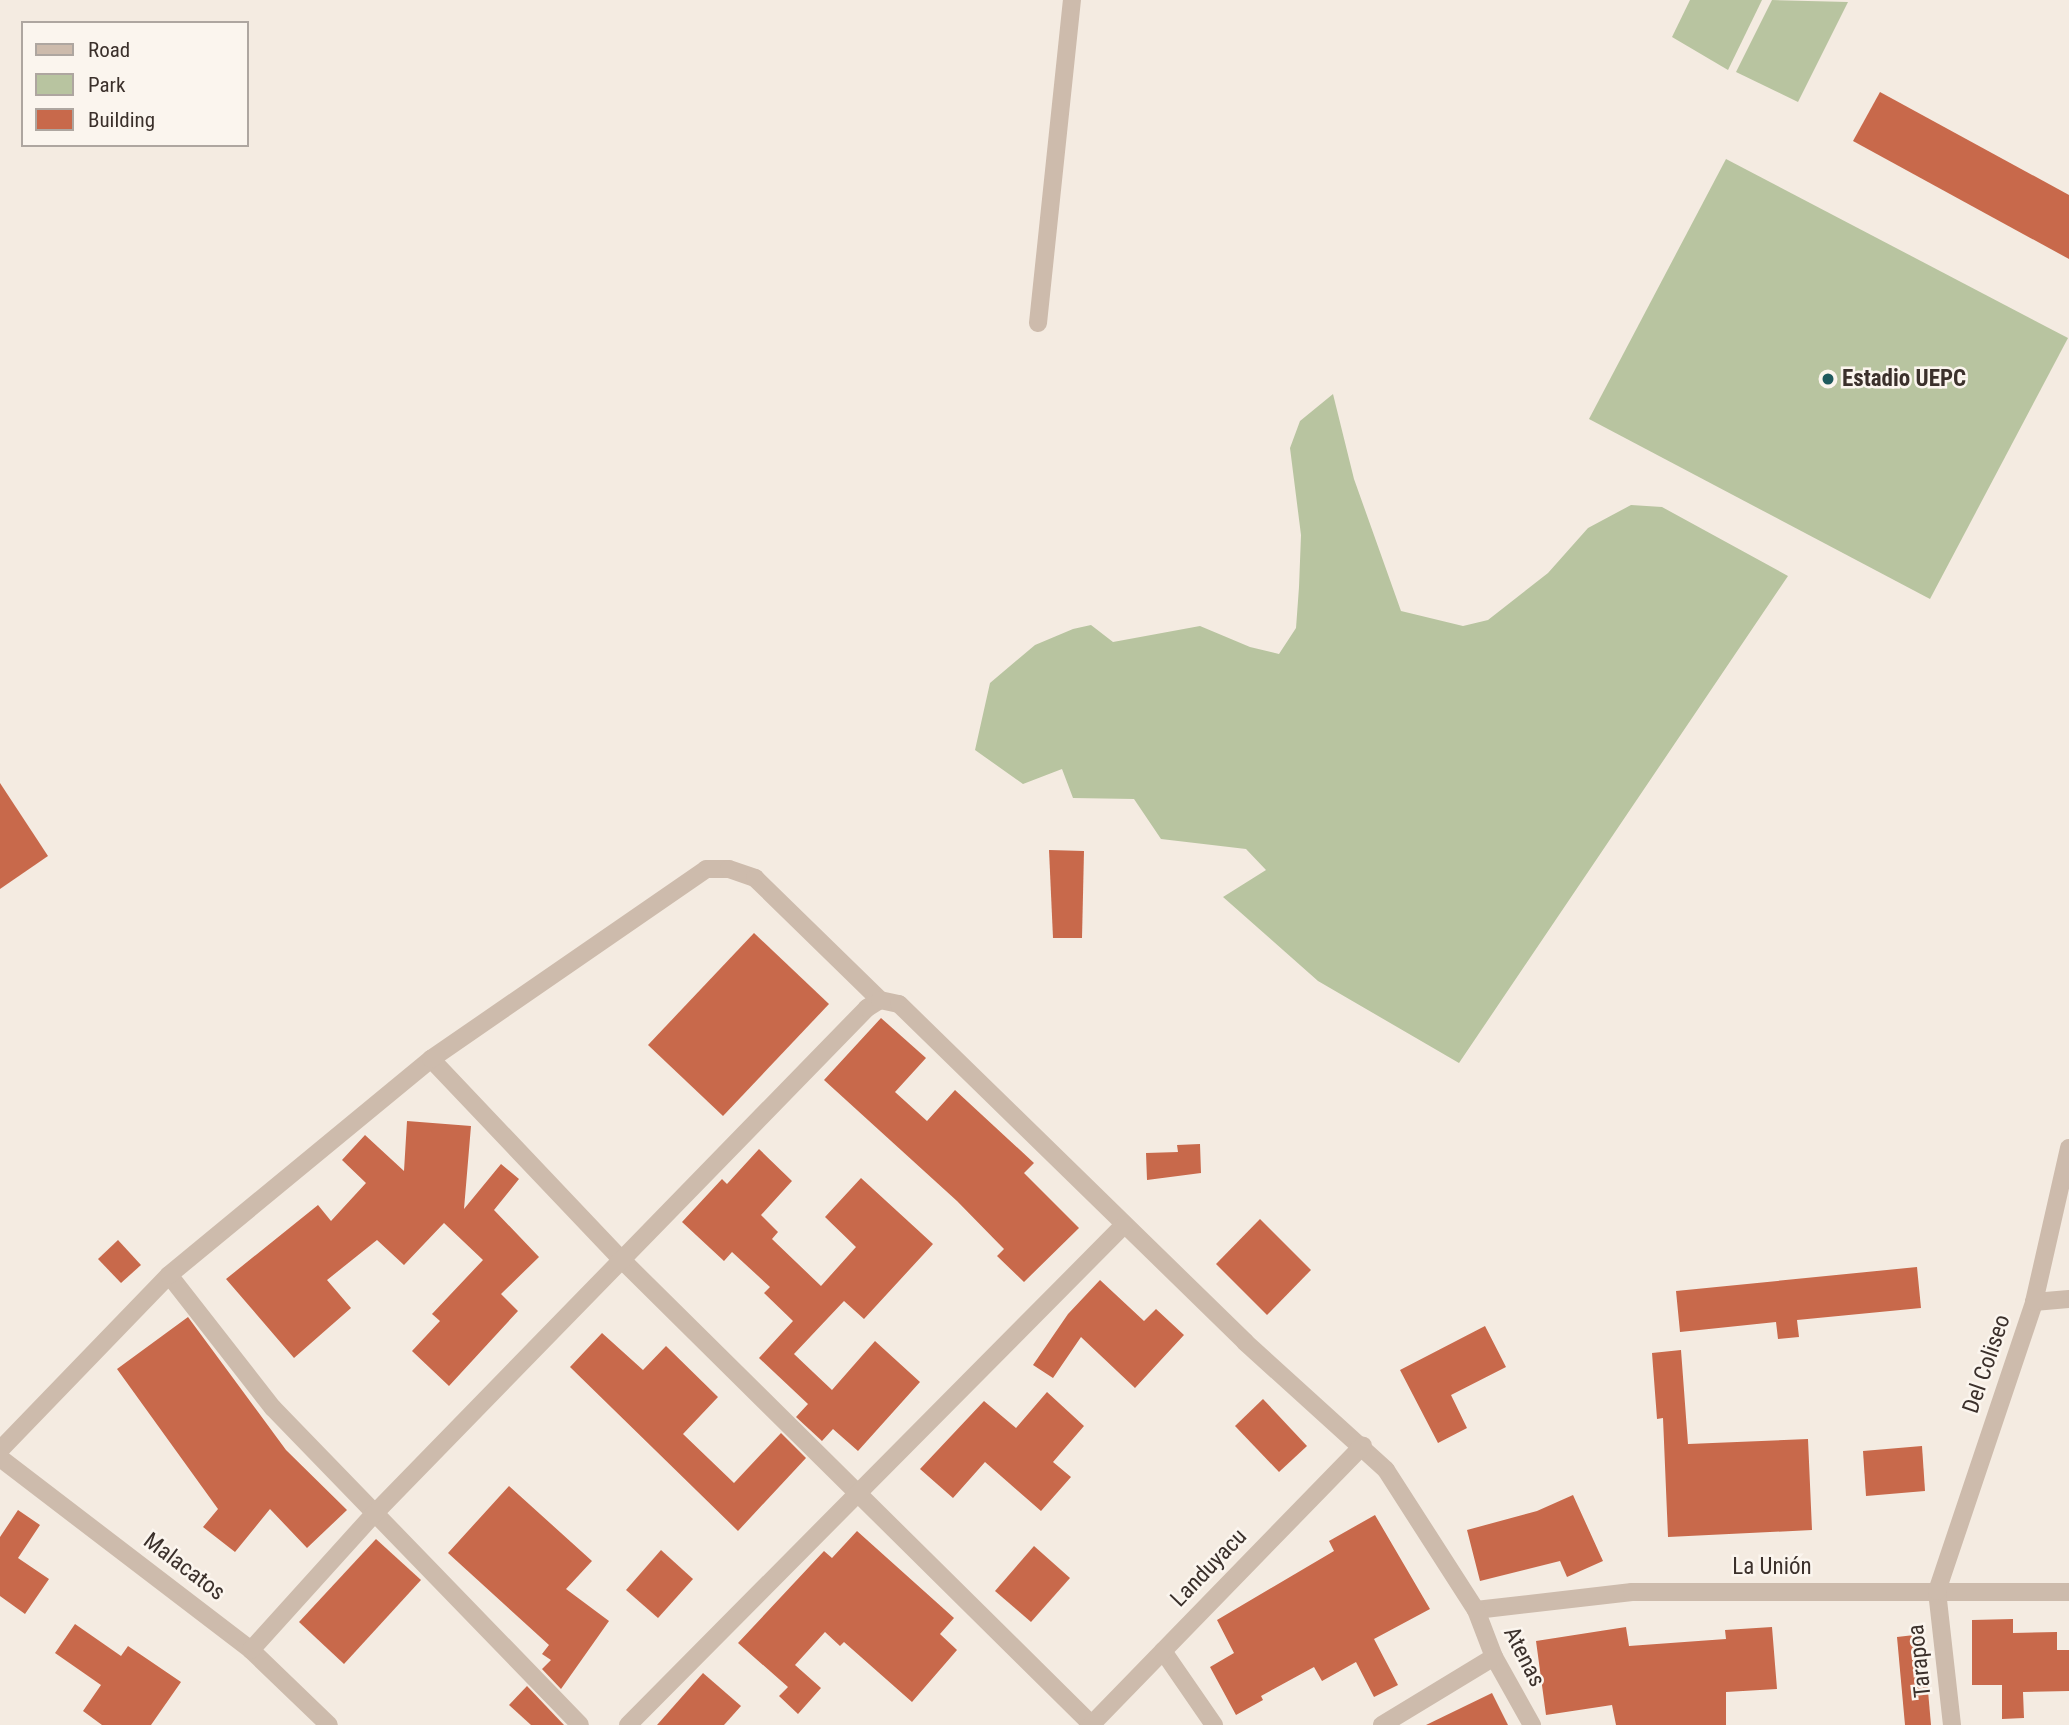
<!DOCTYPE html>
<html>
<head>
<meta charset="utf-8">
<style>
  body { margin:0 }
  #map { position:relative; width:2069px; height:1725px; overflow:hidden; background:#f4ebe1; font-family:"Roboto Condensed",sans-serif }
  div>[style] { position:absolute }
  .green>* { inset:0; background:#b8c4a0 }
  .building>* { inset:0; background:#c8694b }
  .street>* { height:18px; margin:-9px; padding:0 9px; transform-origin:9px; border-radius:9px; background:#cdbbac }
  .dots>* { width:19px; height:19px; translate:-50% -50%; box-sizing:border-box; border:4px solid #fbf5ee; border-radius:50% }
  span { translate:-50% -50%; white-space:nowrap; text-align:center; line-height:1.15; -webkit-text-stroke:5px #fbf5ee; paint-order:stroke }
  .poi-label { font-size:23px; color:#3b302b; font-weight:700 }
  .left { translate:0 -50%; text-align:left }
  .street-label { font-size:23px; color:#3b302b }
  .legend { position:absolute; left:21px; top:21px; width:228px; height:126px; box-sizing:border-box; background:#fbf5ee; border:2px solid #aea6a0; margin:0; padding:9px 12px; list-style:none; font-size:21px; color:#3b302b }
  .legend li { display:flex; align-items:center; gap:14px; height:35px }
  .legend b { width:35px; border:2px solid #aea6a0 }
</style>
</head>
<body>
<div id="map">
  <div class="green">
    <i style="clip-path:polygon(1690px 0,1762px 0,1728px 70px,1672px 37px)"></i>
    <i style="clip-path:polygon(1772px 0,1848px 2px,1798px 102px,1736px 72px)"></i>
    <i style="clip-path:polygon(1726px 159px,2068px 338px,1930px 599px,1589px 419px)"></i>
    <i style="clip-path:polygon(1333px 394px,1354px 479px,1401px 611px,1463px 626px,1488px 620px,1548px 573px,1588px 528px,1631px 505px,1662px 507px,1788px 576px,1459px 1063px,1318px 981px,1223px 897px,1266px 870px,1246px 849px,1161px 839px,1134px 799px,1073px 798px,1062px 769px,1023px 784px,975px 750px,990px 683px,1035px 645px,1073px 629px,1091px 625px,1113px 642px,1200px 626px,1250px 647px,1279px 654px,1296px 628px,1299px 587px,1301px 535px,1290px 448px,1300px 421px)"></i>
  </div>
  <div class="building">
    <i style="clip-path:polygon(1880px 92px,2069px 195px,2069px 259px,1853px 141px)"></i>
    <i style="clip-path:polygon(0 783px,48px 856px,0 889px)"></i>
    <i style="clip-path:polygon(1049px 850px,1084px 851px,1082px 938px,1053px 938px)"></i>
    <i style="clip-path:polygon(754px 933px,829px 1004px,723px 1116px,648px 1045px)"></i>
    <i style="clip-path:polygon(881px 1018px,926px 1058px,895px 1092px,927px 1121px,955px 1090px,1034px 1163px,1024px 1173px,1079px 1228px,1024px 1282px,997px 1256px,1004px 1249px,957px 1201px,824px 1080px)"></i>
    <i style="clip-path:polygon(407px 1121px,471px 1126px,464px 1209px,501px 1164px,519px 1179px,494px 1210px,539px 1257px,501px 1294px,518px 1311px,449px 1386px,412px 1351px,440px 1321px,432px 1314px,483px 1260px,444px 1223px,404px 1265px,377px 1240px,327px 1280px,351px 1308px,294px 1358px,226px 1279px,318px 1205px,331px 1221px,366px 1183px,342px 1160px,365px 1135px,404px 1171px)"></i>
    <i style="clip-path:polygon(1200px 1144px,1201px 1173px,1147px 1180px,1146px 1153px,1178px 1152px,1177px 1145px)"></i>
    <i style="clip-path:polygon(759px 1149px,792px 1181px,761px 1215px,778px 1232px,772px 1239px,821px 1286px,856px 1247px,825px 1217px,861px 1178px,933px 1244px,864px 1319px,844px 1301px,794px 1354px,832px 1390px,875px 1341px,920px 1382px,858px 1451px,833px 1429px,822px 1441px,796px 1417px,808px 1404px,759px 1358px,793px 1321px,764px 1293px,770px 1287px,732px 1252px,724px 1261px,682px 1222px,722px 1179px,727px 1184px)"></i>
    <i style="clip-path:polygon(1260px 1219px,1311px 1270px,1267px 1315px,1216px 1264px)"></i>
    <i style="clip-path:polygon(118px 1240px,141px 1265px,121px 1283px,98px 1259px)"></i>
    <i style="clip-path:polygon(1917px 1267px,1921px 1308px,1797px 1320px,1799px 1337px,1778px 1339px,1776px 1322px,1680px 1332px,1676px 1291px)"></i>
    <i style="clip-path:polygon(1100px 1280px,1144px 1321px,1156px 1309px,1184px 1335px,1135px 1388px,1081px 1337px,1053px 1378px,1033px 1365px,1068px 1314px)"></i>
    <i style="clip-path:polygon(188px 1317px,286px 1450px,347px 1510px,307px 1548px,270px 1509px,235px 1552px,203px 1527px,218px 1509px,117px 1369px)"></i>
    <i style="clip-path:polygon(1485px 1326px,1506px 1367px,1451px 1395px,1467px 1428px,1438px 1443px,1400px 1370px)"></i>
    <i style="clip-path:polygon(602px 1333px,643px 1370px,666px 1346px,718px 1397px,683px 1434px,734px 1483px,781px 1433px,806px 1458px,738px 1531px,570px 1367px)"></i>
    <i style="clip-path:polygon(1681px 1350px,1688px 1444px,1808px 1439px,1812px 1530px,1668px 1537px,1663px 1418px,1657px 1419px,1652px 1353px)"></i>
    <i style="clip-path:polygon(1047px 1392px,1084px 1426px,1053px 1462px,1071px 1477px,1041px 1511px,985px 1462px,953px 1498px,920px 1469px,984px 1401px,1016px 1428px)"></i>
    <i style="clip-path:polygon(1263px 1399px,1307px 1446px,1279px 1472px,1235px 1426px)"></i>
    <i style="clip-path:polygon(1922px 1446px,1925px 1491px,1866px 1496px,1863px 1451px)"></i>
    <i style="clip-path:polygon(509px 1486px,592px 1561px,566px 1589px,609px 1621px,561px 1689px,542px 1669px,551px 1660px,542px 1654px,549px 1645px,448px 1553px)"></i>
    <i style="clip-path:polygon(1573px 1495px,1603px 1561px,1567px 1577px,1560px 1561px,1480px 1581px,1467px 1530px,1537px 1511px)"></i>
    <i style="clip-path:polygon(18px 1510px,40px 1525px,18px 1558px,49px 1579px,25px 1614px,0 1596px,0 1537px)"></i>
    <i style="clip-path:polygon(1375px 1515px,1430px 1609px,1374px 1639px,1398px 1685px,1374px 1697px,1356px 1662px,1322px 1681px,1314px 1667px,1261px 1696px,1263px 1700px,1236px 1715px,1210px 1667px,1234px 1653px,1217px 1620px,1334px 1551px,1329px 1541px)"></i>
    <i style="clip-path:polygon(857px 1531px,954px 1618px,940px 1634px,957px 1650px,912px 1702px,844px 1642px,840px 1646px,825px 1632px,795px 1665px,821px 1688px,798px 1714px,779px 1696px,788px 1687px,738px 1643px,824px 1551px,832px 1558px)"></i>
    <i style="clip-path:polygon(376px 1539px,421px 1580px,344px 1664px,299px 1622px)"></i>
    <i style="clip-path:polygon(1034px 1546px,1070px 1578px,1031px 1622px,995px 1591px)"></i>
    <i style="clip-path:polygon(661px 1550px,693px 1579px,658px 1618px,626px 1590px)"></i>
    <i style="clip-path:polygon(2013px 1619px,2013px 1633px,2057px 1632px,2057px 1650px,2069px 1650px,2069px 1691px,2023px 1692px,2024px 1718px,2002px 1719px,2002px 1685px,1972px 1685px,1972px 1620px)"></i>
    <i style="clip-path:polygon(75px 1624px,121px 1656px,128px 1646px,181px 1682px,151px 1725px,102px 1725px,83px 1711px,101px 1685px,55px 1653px)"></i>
    <i style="clip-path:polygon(1626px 1627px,1629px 1646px,1726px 1639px,1725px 1630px,1772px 1627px,1777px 1689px,1726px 1692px,1726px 1725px,1616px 1725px,1612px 1705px,1546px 1715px,1536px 1641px)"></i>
    <i style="clip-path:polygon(1923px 1634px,1931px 1725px,1905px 1725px,1897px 1637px)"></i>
    <i style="clip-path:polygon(703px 1673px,741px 1706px,724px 1725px,657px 1725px)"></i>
    <i style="clip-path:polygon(527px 1686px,564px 1725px,531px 1725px,509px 1705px)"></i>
    <i style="clip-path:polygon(1492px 1693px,1508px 1725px,1426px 1725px)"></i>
  </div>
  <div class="street">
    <i style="left:1038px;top:323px;width:325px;rotate:-84deg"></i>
    <i style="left:431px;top:1059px;width:277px;rotate:46.5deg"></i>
    <i style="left:622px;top:1260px;width:660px;rotate:44.69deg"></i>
    <i style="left:169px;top:1275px;width:169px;rotate:52deg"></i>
    <i style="left:273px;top:1408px;width:441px;rotate:45.9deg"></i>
    <i style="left:2034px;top:1302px;width:35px;rotate:-5deg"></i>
    <i style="left:0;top:1450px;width:243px;rotate:-46deg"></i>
    <i style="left:169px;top:1275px;width:340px;rotate:-39.5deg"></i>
    <i style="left:431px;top:1059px;width:334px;rotate:-34.6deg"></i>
    <i style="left:706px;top:869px;width:23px"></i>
    <i style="left:729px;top:869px;width:28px;rotate:19deg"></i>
    <i style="left:755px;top:878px;width:175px;rotate:44.3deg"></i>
    <i style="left:0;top:1458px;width:316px;rotate:37.4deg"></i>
    <i style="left:251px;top:1650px;width:108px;rotate:43.9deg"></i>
    <i style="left:1476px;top:1610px;width:157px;rotate:-6.6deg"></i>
    <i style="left:1632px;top:1592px;width:437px"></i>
    <i style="left:251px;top:1650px;width:182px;rotate:-47.9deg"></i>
    <i style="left:373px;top:1515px;width:708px;rotate:-45.74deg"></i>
    <i style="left:867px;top:1008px;width:15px;rotate:-32deg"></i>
    <i style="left:880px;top:1000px;width:19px;rotate:12deg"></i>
    <i style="left:899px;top:1004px;width:484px;rotate:44.3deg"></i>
    <i style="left:1245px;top:1342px;width:190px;rotate:42.2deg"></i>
    <i style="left:1386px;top:1470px;width:166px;rotate:57.3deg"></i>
    <i style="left:1476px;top:1610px;width:50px;rotate:69deg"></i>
    <i style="left:1494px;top:1657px;width:78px;rotate:60.8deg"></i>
    <i style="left:1163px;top:1651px;width:90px;rotate:55.4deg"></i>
    <i style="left:628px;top:1725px;width:704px;rotate:-45.23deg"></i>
    <i style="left:1091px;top:1725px;width:390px;rotate:-45.8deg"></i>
    <i style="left:1382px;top:1725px;width:131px;rotate:-31.3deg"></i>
    <i style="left:1952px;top:1725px;width:135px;rotate:-96.4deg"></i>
    <i style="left:1937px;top:1591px;width:305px;rotate:-71.4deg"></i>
    <i style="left:2034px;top:1302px;width:158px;rotate:-77.2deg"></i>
  </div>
  <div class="dots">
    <i style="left:1828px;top:379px;background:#1f5a5e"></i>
  </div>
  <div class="poi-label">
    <span class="left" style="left:1842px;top:379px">Estadio UEPC</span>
  </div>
  <div class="street-label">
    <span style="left:1987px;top:1364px;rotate:-71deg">Del Coliseo</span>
    <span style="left:184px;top:1567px;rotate:37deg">Malacatos</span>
    <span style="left:1772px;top:1567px">La Unión</span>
    <span style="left:1209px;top:1568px;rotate:-46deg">Landuyacu</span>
    <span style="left:1524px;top:1657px;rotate:63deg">Atenas</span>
    <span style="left:1920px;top:1661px;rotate:-96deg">Tarapoa</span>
  </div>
  <ul class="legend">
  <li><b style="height:9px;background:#cdbbac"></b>Road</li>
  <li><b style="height:19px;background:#b8c4a0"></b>Park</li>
  <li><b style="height:19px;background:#c8694b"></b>Building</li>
  </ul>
</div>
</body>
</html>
